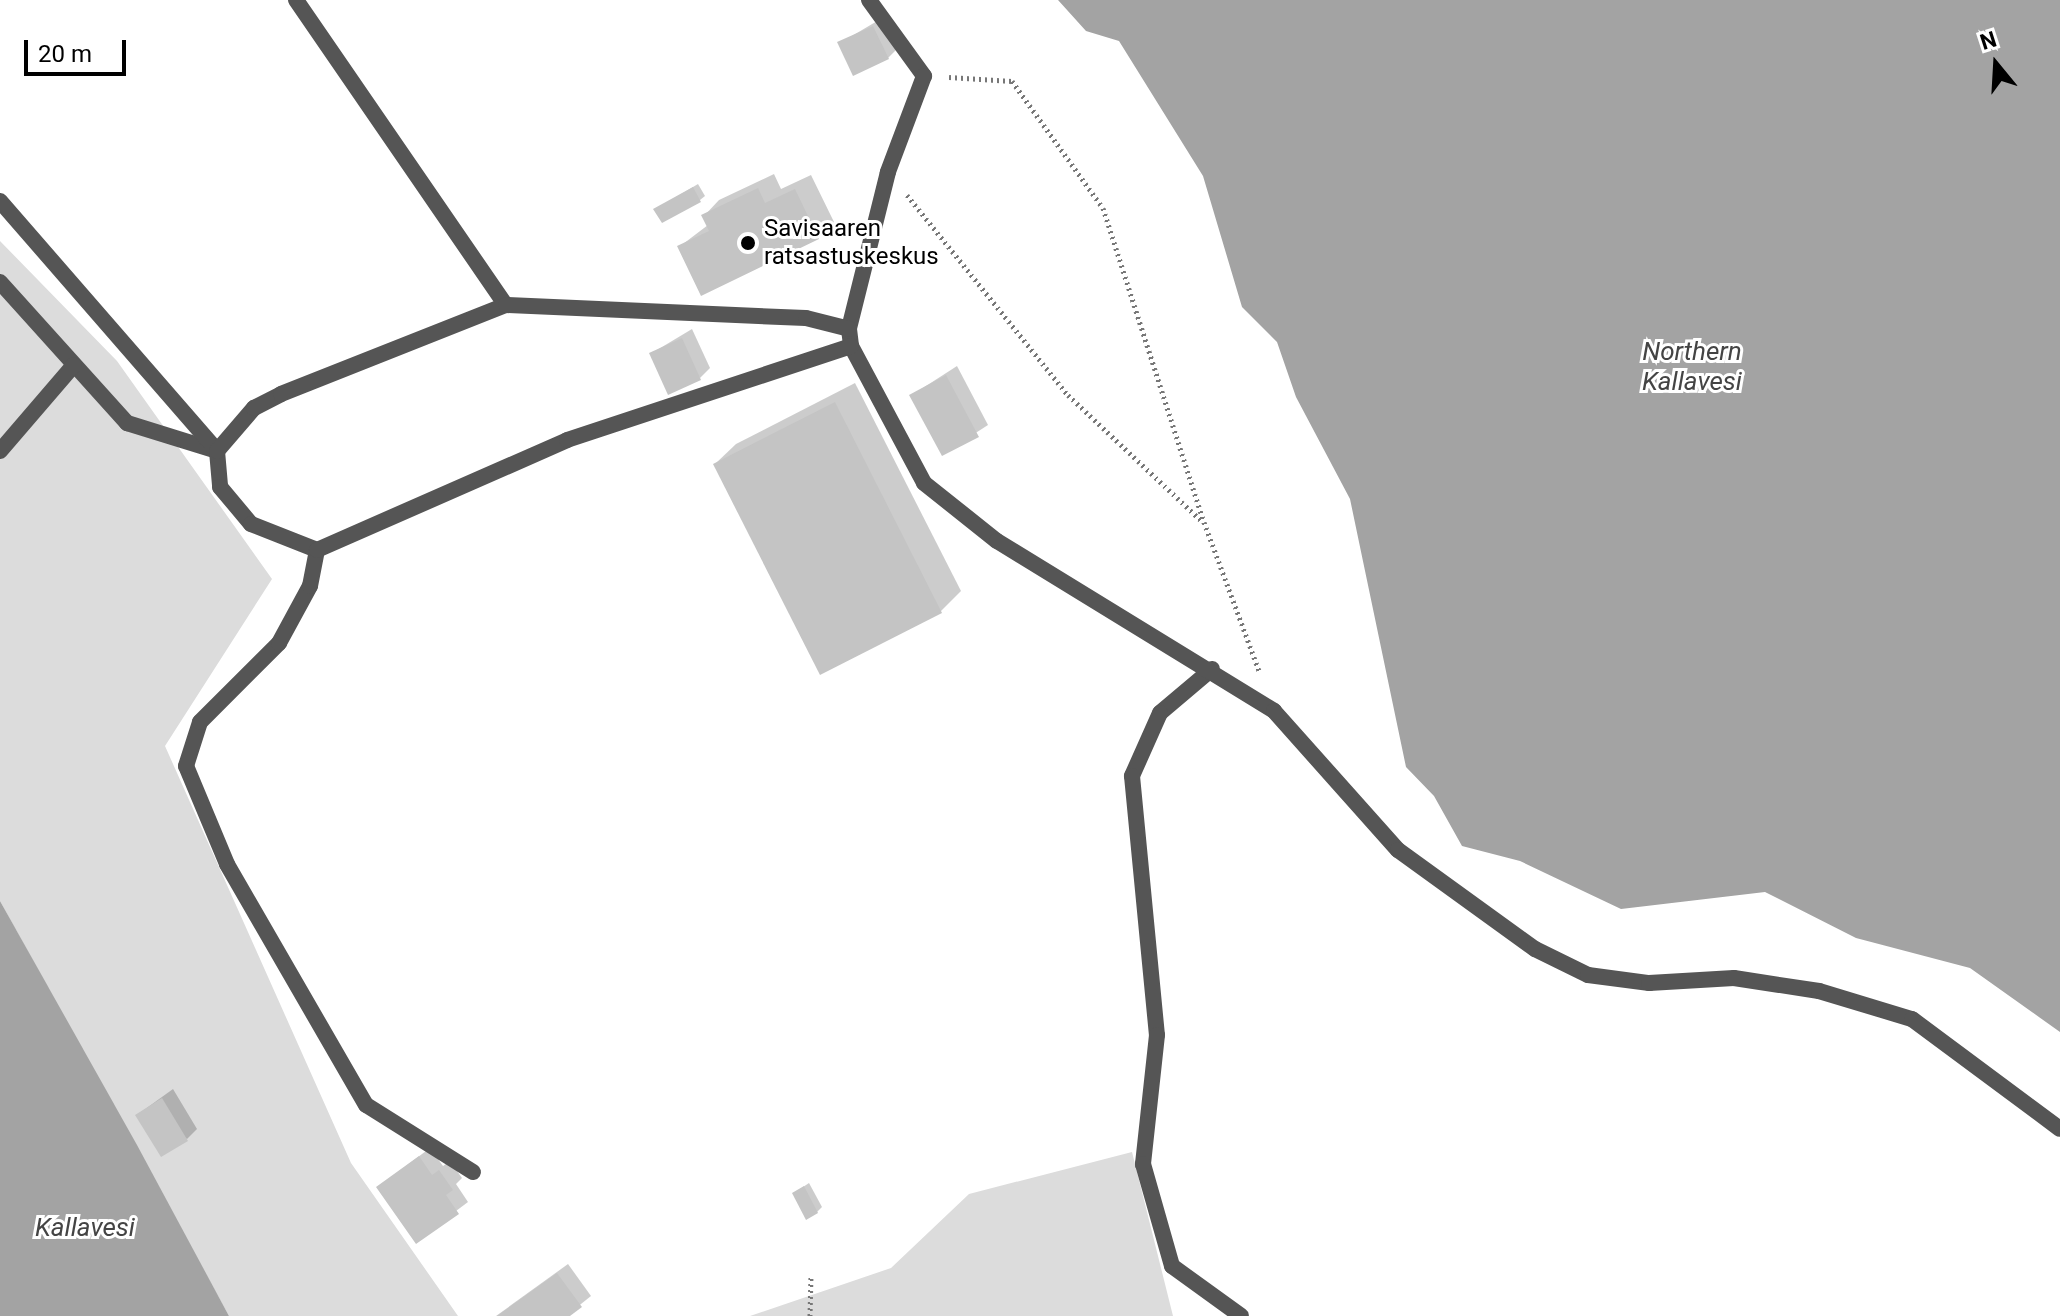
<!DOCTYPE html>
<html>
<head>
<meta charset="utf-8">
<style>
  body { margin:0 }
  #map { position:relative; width:2060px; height:1316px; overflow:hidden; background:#fff; font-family:Roboto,sans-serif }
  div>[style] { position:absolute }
  .green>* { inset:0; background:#dcdcdc }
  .water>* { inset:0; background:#a3a3a3 }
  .shadow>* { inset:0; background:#0003 }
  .building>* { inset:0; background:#c4c4c4 }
  .path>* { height:5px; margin-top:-2.5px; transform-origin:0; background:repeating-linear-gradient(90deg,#777 0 2px,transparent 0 6px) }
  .lane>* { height:16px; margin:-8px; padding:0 8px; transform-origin:8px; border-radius:8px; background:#555 }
  .street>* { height:16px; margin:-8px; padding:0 8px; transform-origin:8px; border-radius:8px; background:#555 }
  .dots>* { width:22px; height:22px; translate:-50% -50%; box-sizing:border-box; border:4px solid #fff; border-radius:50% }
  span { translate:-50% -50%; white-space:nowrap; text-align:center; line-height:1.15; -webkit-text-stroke:6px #fff; paint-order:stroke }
  .poi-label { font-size:24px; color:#000 }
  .left { translate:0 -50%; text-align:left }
  .water-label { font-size:26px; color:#444; font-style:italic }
  .north { position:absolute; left:1956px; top:24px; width:80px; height:80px; -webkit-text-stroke:6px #fff; paint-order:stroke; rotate:342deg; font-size:22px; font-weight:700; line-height:32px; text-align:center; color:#000 }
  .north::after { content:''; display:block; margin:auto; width:28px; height:36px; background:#000; clip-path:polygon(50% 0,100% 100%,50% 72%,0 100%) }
  .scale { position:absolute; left:24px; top:40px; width:102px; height:36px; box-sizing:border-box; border:4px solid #000; border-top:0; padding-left:10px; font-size:24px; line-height:28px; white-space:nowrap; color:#000; -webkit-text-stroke:6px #fff; paint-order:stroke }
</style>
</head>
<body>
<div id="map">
  <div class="green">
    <i style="clip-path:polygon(0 241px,117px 361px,272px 579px,165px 746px,351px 1163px,458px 1316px,229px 1316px,0 901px)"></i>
    <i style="clip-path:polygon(1132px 1152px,1173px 1316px,750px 1316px,891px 1268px,969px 1194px)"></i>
  </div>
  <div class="water">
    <i style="clip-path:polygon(1058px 0,2060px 0,2060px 1032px,1970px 968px,1856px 938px,1765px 892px,1621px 909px,1520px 861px,1462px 846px,1434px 796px,1406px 767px,1350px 499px,1296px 397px,1277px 342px,1242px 307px,1203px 176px,1119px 41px,1086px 31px)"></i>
    <i style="clip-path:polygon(0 901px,137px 1145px,229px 1316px,0 1316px)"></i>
  </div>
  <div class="shadow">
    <i style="clip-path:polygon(884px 17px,898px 48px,888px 58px,840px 43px)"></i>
    <i style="clip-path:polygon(774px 174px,781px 189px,811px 175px,834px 222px,818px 238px,679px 247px,708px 225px,704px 216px,719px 200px)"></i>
    <i style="clip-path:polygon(698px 184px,705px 196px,700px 200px,656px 209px)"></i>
    <i style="clip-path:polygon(692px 329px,710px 368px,700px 378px,652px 353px)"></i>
    <i style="clip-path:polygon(957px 366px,988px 425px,943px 454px,912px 395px)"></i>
    <i style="clip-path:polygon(855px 383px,961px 591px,940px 612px,715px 464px,736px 444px)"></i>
    <i style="clip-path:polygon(173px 1089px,197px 1129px,187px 1139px,137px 1115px)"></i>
    <i style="clip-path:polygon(430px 1148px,443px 1166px,450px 1161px,462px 1178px,456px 1184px,468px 1202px,416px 1241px,378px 1187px)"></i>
    <i style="clip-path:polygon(809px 1183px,822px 1207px,817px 1212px,794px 1193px)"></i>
    <i style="clip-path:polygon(568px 1264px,591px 1296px,566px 1316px,496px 1316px)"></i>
  </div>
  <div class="building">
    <i style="clip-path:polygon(873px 26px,889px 59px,853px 76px,837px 42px)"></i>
    <i style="clip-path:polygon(693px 187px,701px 202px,662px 223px,653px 209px)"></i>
    <i style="clip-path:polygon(758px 188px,765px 203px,795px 189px,819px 239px,701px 296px,677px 246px,709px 231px,701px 215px)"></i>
    <i style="clip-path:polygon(682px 338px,701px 380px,668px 395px,649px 353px)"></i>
    <i style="clip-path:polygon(946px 375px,979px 437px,942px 456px,909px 395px)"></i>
    <i style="clip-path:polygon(835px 402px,942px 613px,820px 675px,713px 464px)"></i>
    <i style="clip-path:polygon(162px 1098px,188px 1141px,161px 1157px,135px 1115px)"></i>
    <i style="clip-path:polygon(419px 1156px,432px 1175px,439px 1170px,453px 1190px,446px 1195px,459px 1214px,416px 1244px,376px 1187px)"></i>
    <i style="clip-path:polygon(804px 1186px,818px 1213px,806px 1220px,792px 1193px)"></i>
    <i style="clip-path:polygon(557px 1273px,582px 1307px,570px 1316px,497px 1316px)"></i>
  </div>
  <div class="path">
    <i style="left:949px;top:77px;width:63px;rotate:3.6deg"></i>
    <i style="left:1012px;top:81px;width:156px;rotate:54.4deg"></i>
    <i style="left:1103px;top:208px;width:330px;rotate:72.2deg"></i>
    <i style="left:1204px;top:522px;width:161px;rotate:69.7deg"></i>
    <i style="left:907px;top:195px;width:257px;rotate:51.2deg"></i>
    <i style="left:1068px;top:395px;width:185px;rotate:43.3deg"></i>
    <i style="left:810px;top:1316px;width:41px;rotate:-88.6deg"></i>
  </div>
  <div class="lane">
    <i style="left:0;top:282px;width:190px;rotate:48deg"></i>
    <i style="left:127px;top:423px;width:94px;rotate:17.3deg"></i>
    <i style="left:0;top:451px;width:113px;rotate:-49.3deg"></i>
    <i style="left:1212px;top:669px;width:68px;rotate:139.8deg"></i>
    <i style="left:1160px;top:713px;width:69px;rotate:114deg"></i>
    <i style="left:1132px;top:776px;width:260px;rotate:84.5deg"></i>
    <i style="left:1157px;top:1035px;width:130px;rotate:96.2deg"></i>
    <i style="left:1143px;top:1164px;width:106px;rotate:74.1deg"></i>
    <i style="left:1172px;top:1266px;width:85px;rotate:35.9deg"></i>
  </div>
  <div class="street">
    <i style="left:296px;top:0;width:370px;rotate:55.5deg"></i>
    <i style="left:869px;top:0;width:94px;rotate:54.1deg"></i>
    <i style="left:924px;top:76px;width:103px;rotate:110.6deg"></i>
    <i style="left:888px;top:172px;width:162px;rotate:104deg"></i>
    <i style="left:849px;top:329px;width:17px;rotate:83deg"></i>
    <i style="left:851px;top:346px;width:155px;rotate:61.9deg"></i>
    <i style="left:924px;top:483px;width:93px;rotate:38.5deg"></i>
    <i style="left:997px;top:541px;width:325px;rotate:31.5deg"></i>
    <i style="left:1274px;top:711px;width:186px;rotate:48.3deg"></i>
    <i style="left:1398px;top:850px;width:169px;rotate:35.9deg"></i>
    <i style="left:1535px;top:949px;width:59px;rotate:26.1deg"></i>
    <i style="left:1588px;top:975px;width:62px;rotate:7.5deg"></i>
    <i style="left:1649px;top:983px;width:85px;rotate:-3.4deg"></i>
    <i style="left:1734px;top:978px;width:86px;rotate:8.7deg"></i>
    <i style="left:1819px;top:991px;width:97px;rotate:16.8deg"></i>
    <i style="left:1912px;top:1019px;width:184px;rotate:36.6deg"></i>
    <i style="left:0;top:201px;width:331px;rotate:49deg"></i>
    <i style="left:217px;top:451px;width:36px;rotate:85deg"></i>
    <i style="left:220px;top:487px;width:48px;rotate:50deg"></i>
    <i style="left:251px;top:524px;width:71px;rotate:21.5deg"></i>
    <i style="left:217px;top:451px;width:57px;rotate:-49.3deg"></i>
    <i style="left:254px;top:408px;width:30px;rotate:-27deg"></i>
    <i style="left:281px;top:394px;width:242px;rotate:-21.6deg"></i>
    <i style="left:506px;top:305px;width:300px;rotate:2.5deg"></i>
    <i style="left:806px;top:318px;width:44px;rotate:14.3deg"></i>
    <i style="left:473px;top:1172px;width:126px;rotate:-147.9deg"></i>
    <i style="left:366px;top:1105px;width:278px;rotate:-120deg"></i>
    <i style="left:227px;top:864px;width:106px;rotate:-112.7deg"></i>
    <i style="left:186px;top:766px;width:46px;rotate:-72.3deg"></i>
    <i style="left:200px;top:722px;width:112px;rotate:-45deg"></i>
    <i style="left:279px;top:643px;width:65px;rotate:-61.5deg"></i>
    <i style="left:310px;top:586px;width:37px;rotate:-79deg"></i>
    <i style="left:317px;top:550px;width:273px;rotate:-23.7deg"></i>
    <i style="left:567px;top:440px;width:299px;rotate:-18.3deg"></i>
  </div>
  <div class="dots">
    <i style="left:748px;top:243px;background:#000"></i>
  </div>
  <div class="poi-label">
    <span class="left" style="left:764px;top:243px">Savisaaren<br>ratsastuskeskus</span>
  </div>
  <div class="water-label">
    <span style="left:1692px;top:367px">Northern<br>Kallavesi</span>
    <span style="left:85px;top:1228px">Kallavesi</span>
  </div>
  <div class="north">N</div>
  <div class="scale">20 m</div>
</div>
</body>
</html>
